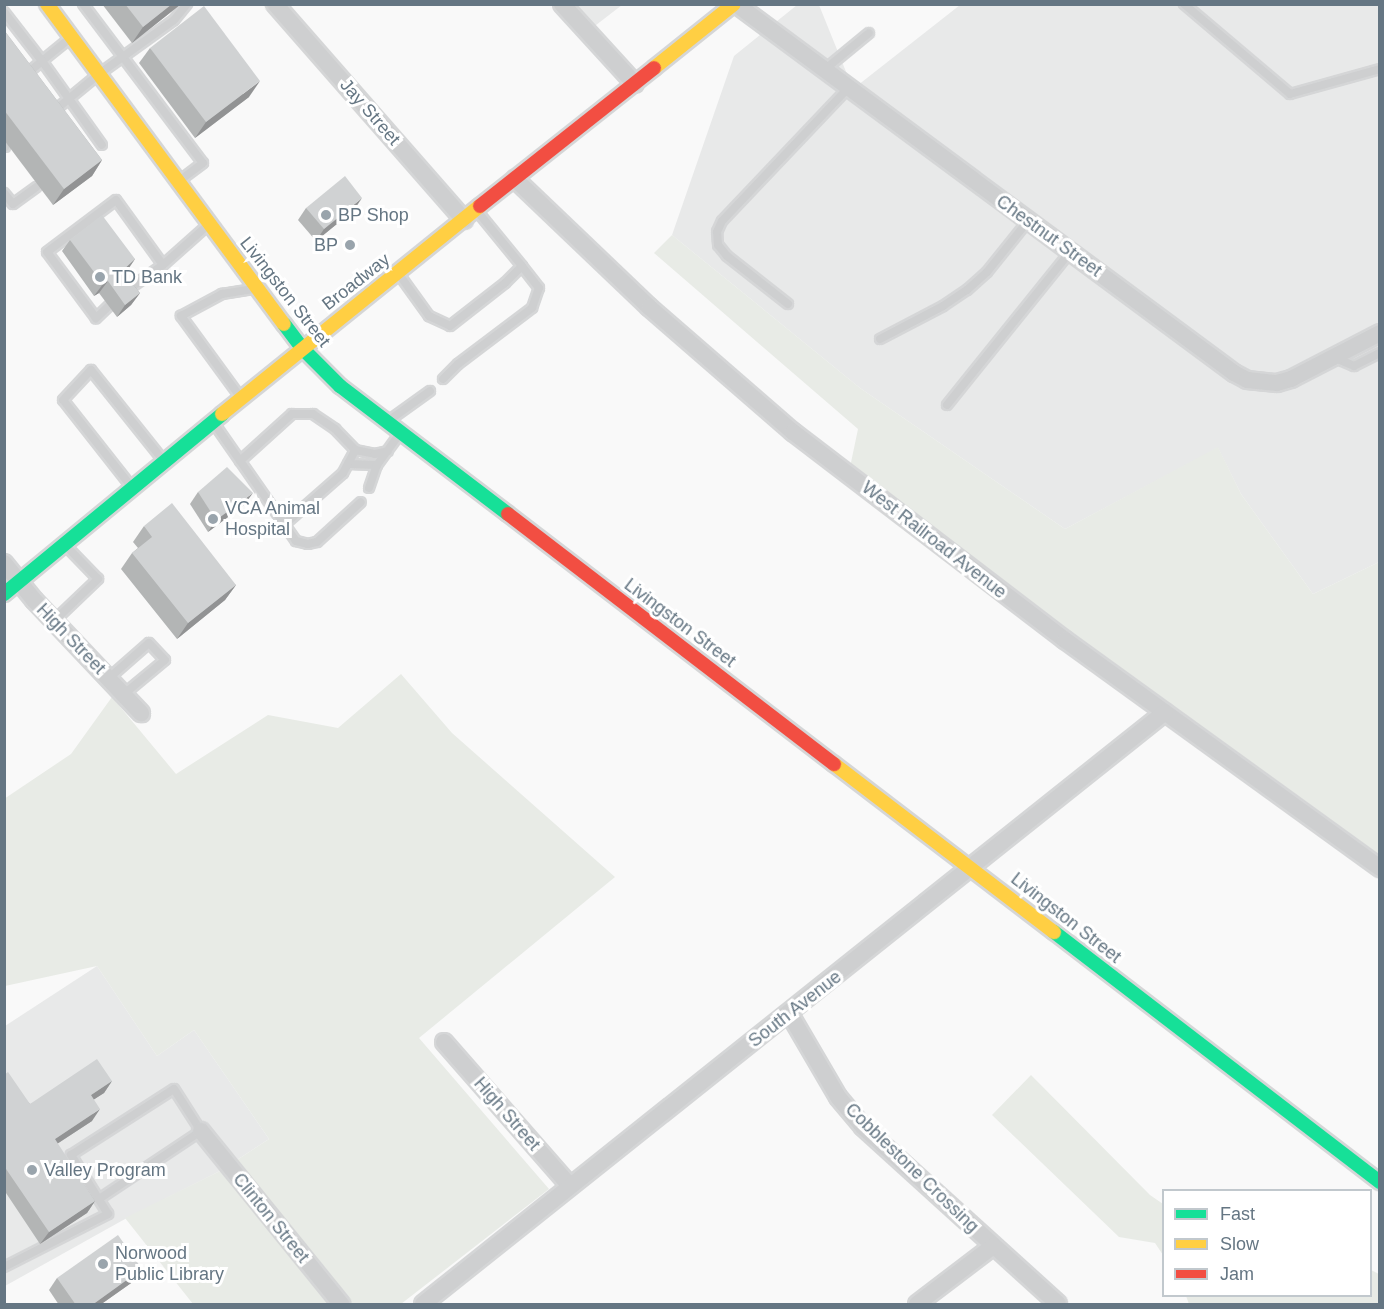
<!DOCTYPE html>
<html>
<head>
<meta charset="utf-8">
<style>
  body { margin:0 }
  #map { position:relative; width:1384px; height:1309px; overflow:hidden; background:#f9f9f9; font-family:Helvetica,sans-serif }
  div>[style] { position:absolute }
  .built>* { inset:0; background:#e8e9e9 }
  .green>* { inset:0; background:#e8ebe6 }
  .roads { filter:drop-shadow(2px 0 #d5d6d7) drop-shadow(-2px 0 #d5d6d7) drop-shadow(0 2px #d5d6d7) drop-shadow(0 -2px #d5d6d7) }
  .lane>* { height:8px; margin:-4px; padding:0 4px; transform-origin:4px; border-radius:4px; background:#cecfd0 }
  .street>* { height:16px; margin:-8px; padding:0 8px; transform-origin:8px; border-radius:8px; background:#cecfd0 }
  .fast>* { height:14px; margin:-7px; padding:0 7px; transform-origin:7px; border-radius:7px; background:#16e098 }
  .slow>* { height:14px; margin:-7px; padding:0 7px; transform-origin:7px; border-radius:7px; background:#ffcf43 }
  .jam>* { height:14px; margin:-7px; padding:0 7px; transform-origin:7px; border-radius:7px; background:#f24e42 }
  .wall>* { inset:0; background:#b3b5b5 }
  .shaded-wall>* { inset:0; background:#929394 }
  .building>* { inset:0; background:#d0d2d3 }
  .dots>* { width:16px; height:16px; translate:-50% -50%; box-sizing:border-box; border:3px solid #fff; border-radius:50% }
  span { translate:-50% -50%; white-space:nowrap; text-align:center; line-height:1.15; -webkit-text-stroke:6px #fff; paint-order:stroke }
  .street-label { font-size:18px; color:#657683 }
  .poi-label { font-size:18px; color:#657683 }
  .left { translate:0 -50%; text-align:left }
  .right { translate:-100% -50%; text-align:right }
  .frame { position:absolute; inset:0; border:6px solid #657683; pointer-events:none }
  .legend { position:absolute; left:1162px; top:1189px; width:210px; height:108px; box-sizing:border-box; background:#fff; border:2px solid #c1c8cd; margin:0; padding:8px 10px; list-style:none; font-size:18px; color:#657683 }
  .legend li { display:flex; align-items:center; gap:12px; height:30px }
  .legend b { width:30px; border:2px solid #c1c8cd }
</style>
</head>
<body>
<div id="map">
  <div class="built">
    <i style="clip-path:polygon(561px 5px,622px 5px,587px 32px)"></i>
    <i style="clip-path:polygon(797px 5px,819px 5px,853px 89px,960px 5px,1379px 5px,1379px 562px,1313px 594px,1241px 494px,1218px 448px,1065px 529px,860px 388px,672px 235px,734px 56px)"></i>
    <i style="clip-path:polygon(97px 966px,157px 1056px,194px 1030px,269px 1139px,220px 1171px,125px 1219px,5px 1286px,5px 1026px)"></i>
  </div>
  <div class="green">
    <i style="clip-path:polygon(672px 235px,860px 388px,1065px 529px,1218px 447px,1241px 494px,1313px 594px,1379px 562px,1379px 871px,849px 472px,858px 429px,654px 253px)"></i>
    <i style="clip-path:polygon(401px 674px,452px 733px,615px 877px,419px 1038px,549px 1189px,401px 1304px,193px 1304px,125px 1218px,220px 1171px,269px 1139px,194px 1030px,157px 1056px,97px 966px,5px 986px,4px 799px,71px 754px,112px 697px,176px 774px,268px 715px,338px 728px)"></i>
    <i style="clip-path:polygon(1031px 1075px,1150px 1195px,1163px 1204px,1163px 1255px,1155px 1243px,1119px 1237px,992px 1115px)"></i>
    <i style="clip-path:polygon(1371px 1270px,1379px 1274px,1379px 1304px,1189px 1304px,1186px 1296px,1370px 1296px)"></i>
  </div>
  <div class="roads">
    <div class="lane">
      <i style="left:83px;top:4px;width:199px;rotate:53deg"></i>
      <i style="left:203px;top:163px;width:26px;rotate:143deg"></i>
      <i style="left:1184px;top:4px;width:139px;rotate:40.3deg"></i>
      <i style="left:1290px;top:94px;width:93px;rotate:-15.5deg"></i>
      <i style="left:4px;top:12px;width:62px;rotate:52.2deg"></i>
      <i style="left:42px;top:61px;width:33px;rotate:-39deg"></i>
      <i style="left:824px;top:70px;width:58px;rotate:-39.4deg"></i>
      <i style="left:25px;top:75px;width:22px;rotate:-39deg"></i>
      <i style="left:42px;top:61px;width:103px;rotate:54.5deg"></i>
      <i style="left:54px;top:111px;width:58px;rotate:-39.4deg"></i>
      <i style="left:99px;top:74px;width:92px;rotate:-35.8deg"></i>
      <i style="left:174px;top:20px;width:21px;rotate:-51deg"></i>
      <i style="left:4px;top:147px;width:1px"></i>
      <i style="left:4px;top:193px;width:14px;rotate:51deg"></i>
      <i style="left:13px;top:204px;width:29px;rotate:-36deg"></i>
      <i style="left:398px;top:273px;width:53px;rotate:54.2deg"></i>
      <i style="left:429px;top:316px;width:23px;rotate:25deg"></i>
      <i style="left:450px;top:326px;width:70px;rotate:-38deg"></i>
      <i style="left:505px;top:283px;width:24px;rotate:-45deg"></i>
      <i style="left:522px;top:266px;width:71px;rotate:-129.3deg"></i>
      <i style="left:126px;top:291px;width:45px;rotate:-35.1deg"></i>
      <i style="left:163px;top:265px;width:59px;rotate:-41.6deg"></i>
      <i style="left:116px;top:299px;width:28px;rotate:136deg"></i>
      <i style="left:96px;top:318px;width:82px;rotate:-126.6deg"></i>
      <i style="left:47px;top:252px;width:86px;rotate:-37deg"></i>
      <i style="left:116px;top:200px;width:80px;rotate:54.1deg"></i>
      <i style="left:788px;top:304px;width:78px;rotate:-141.8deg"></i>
      <i style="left:727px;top:256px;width:14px;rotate:-129deg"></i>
      <i style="left:718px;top:245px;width:13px;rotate:-94deg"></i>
      <i style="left:717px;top:232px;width:12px;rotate:-66deg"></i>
      <i style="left:722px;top:221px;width:183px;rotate:-46.5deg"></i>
      <i style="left:880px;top:339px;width:71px;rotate:-27.6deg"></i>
      <i style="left:943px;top:306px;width:29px;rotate:-34deg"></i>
      <i style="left:967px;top:290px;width:27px;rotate:-42deg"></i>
      <i style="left:987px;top:272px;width:65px;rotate:-51.2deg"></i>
      <i style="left:1333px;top:357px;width:23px;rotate:23deg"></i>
      <i style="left:1354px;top:366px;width:29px;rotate:-27deg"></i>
      <i style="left:443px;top:379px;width:21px;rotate:-45deg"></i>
      <i style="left:458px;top:364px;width:93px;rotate:-37.1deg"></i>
      <i style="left:532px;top:308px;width:21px;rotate:-71deg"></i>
      <i style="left:539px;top:288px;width:28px;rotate:-128deg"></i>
      <i style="left:241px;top:398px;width:102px;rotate:-126.2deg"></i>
      <i style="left:181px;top:316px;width:47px;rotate:-28.2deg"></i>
      <i style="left:222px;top:294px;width:30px;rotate:-9deg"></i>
      <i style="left:947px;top:405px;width:196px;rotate:-51.2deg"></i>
      <i style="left:391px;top:419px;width:48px;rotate:-35.7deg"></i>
      <i style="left:213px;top:422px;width:145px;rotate:55.1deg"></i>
      <i style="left:296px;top:541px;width:12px;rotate:14deg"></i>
      <i style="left:308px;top:544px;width:9px;rotate:-13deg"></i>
      <i style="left:317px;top:542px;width:59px;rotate:-42.3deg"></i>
      <i style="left:240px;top:461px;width:70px;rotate:-42.1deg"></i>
      <i style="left:292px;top:414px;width:21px"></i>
      <i style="left:313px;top:414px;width:27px;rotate:34deg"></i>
      <i style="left:335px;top:429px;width:29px;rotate:46deg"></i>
      <i style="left:355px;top:450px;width:20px;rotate:11deg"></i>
      <i style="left:375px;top:454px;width:13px;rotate:-13deg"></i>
      <i style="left:348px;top:464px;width:29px;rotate:2deg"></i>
      <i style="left:130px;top:485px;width:108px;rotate:-128.2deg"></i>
      <i style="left:63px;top:400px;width:41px;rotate:-47deg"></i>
      <i style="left:91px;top:370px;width:114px;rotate:51.4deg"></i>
      <i style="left:369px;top:488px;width:24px;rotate:-71deg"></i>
      <i style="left:377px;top:465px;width:37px;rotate:-54deg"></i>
      <i style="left:285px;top:524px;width:77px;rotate:-41.3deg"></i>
      <i style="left:343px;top:473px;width:26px;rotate:-62deg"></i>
      <i style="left:54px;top:621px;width:61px;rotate:-43.7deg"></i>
      <i style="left:98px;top:579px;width:47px;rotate:-134.1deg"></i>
      <i style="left:109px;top:678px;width:53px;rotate:-41.2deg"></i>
      <i style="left:149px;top:643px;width:23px;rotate:47deg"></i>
      <i style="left:165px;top:660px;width:53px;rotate:140.3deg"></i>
      <i style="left:4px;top:1267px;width:117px;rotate:-27deg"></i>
      <i style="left:108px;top:1214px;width:70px;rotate:-122.1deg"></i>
      <i style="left:71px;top:1155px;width:122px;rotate:-32.7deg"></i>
      <i style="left:174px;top:1089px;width:50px;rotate:57.3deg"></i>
      <i style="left:201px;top:1131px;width:123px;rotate:146.3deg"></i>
    </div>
    <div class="street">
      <i style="left:275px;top:4px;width:287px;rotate:48.8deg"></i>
      <i style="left:562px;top:4px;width:108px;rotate:47.6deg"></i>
      <i style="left:736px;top:4px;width:620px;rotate:36.54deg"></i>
      <i style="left:1234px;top:373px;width:15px;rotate:28deg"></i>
      <i style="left:1247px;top:380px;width:30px;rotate:6deg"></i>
      <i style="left:1277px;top:383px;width:15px;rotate:-16deg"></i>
      <i style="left:1291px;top:379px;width:100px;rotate:-27.3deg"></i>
      <i style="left:515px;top:179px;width:185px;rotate:43.7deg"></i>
      <i style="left:649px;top:307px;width:191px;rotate:41deg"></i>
      <i style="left:793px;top:432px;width:342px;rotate:37.4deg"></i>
      <i style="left:1065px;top:640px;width:389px;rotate:35.9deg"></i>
      <i style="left:4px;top:563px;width:48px;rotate:51deg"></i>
      <i style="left:34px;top:600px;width:156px;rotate:46.6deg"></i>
      <i style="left:789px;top:1013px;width:97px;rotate:59.7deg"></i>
      <i style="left:838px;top:1097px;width:39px;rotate:50deg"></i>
      <i style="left:863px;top:1127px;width:263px;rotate:42.2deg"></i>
      <i style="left:444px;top:1042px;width:191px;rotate:48.8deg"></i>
      <i style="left:201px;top:1131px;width:223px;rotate:51deg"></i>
      <i style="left:423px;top:1304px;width:949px;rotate:-38.58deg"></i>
      <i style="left:917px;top:1304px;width:96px;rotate:-37.3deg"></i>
    </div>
    <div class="fast">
      <i style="left:284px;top:324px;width:30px;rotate:53deg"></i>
      <i style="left:302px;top:348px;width:54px;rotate:45deg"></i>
      <i style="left:340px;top:386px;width:211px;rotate:37.3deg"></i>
      <i style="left:4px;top:594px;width:283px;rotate:-39.5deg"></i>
      <i style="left:1054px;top:932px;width:411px;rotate:37.5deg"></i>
    </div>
    <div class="slow">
      <i style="left:47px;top:4px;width:398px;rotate:53.5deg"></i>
      <i style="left:654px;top:68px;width:102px;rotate:-38.7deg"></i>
      <i style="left:222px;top:414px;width:331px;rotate:-38.9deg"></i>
      <i style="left:834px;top:764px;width:277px;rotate:37.4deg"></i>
    </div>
    <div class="jam">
      <i style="left:480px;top:206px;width:222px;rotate:-38.4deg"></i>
      <i style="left:508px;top:514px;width:411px;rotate:37.5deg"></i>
    </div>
  </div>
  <div class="wall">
    <i style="clip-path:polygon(102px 4px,181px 4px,132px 43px)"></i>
    <i style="clip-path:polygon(4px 30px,102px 160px,92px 176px,53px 205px,4px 140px)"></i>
    <i style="clip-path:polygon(150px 48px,249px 97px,195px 138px,139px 63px)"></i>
    <i style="clip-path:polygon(306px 208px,354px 210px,316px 241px,298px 220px)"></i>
    <i style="clip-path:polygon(70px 240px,135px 259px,124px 273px,140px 293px,131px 305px,117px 317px,99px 293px,94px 296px,62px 251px)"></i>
    <i style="clip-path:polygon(198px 492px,244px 505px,208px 532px,190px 504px)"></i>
    <i style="clip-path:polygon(144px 526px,236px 585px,225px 600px,177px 639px,121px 569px,132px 553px,138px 548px,133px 542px)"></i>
    <i style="clip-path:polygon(4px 1075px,30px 1104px,112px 1081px,104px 1093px,93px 1100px,92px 1121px,57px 1144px,95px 1201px,87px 1213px,40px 1244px,4px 1190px)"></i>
    <i style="clip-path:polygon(57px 1278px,134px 1281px,100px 1305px,59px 1305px,49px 1290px)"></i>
  </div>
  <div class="shaded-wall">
    <i style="clip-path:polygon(172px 4px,181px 4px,132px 43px,143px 27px)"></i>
    <i style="clip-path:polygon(260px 81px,249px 97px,195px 138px,206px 122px)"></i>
    <i style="clip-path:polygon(102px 160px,92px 176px,53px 205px,64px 189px)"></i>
    <i style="clip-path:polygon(362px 198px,354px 210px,316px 241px,324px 229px)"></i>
    <i style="clip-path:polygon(135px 259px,127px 271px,113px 283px,122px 271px)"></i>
    <i style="clip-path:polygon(108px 281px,99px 293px,94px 296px,103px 284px)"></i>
    <i style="clip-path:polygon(140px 293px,131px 305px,117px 317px,125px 305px)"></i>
    <i style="clip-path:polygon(253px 493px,244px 505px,208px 532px,216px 520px)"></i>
    <i style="clip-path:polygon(236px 585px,225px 600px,177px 639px,188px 623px)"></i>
    <i style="clip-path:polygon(112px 1081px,104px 1093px,82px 1107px,91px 1095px)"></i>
    <i style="clip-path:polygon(100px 1109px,92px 1121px,46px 1151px,55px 1139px)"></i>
    <i style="clip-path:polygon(95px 1201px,87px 1213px,40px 1244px,49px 1232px)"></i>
    <i style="clip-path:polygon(142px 1269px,134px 1281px,100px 1305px,92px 1305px)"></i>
  </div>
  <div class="building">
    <i style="clip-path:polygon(125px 4px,172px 4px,143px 27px)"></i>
    <i style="clip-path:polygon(204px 6px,260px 81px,206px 122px,150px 48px)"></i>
    <i style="clip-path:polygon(4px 30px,102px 160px,64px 189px,4px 110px)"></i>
    <i style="clip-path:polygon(345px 176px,362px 198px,324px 229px,306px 208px)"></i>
    <i style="clip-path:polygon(102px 215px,135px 259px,122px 271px,140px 293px,125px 305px,108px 281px,103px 284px,70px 240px)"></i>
    <i style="clip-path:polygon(227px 467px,253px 493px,216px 520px,198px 492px)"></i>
    <i style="clip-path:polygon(172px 503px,236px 585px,188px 623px,132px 553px,152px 537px,144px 526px)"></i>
    <i style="clip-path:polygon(97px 1059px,112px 1081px,91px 1095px,100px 1109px,55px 1139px,95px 1201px,49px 1232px,4px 1166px,4px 1075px,8px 1072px,30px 1104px)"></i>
    <i style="clip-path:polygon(118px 1235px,142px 1269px,92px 1305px,76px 1305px,57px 1278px)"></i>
  </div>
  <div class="dots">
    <i style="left:326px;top:215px;background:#99a4ac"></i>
    <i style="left:350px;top:245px;background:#99a4ac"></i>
    <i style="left:100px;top:277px;background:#99a4ac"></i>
    <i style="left:213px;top:519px;background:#99a4ac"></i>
    <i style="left:32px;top:1170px;background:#99a4ac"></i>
    <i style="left:103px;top:1264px;background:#99a4ac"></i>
  </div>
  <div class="street-label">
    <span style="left:370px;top:112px;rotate:49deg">Jay Street</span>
    <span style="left:1049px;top:236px;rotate:36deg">Chestnut Street</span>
    <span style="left:356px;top:282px;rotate:-38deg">Broadway</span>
    <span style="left:285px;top:292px;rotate:52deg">Livingston Street</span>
    <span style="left:934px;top:540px;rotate:38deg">West Railroad Avenue</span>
    <span style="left:680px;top:623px;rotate:37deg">Livingston Street</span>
    <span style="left:71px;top:639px;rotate:46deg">High Street</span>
    <span style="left:1066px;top:918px;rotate:38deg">Livingston Street</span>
    <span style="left:795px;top:1009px;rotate:-38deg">South Avenue</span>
    <span style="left:507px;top:1114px;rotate:49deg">High Street</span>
    <span style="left:912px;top:1168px;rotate:44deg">Cobblestone Crossing</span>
    <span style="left:271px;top:1218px;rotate:51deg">Clinton Street</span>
  </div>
  <div class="poi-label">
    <span class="left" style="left:338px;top:215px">BP Shop</span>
    <span class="right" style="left:338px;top:245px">BP</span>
    <span class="left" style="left:112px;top:277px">TD Bank</span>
    <span class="left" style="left:225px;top:519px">VCA Animal<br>Hospital</span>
    <span class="left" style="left:44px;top:1170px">Valley Program</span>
    <span class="left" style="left:115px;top:1264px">Norwood<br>Public Library</span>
  </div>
  <div class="frame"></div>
  <ul class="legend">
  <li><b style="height:8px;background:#16e098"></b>Fast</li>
  <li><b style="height:8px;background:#ffcf43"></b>Slow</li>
  <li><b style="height:8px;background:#f24e42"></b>Jam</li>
  </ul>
</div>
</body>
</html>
